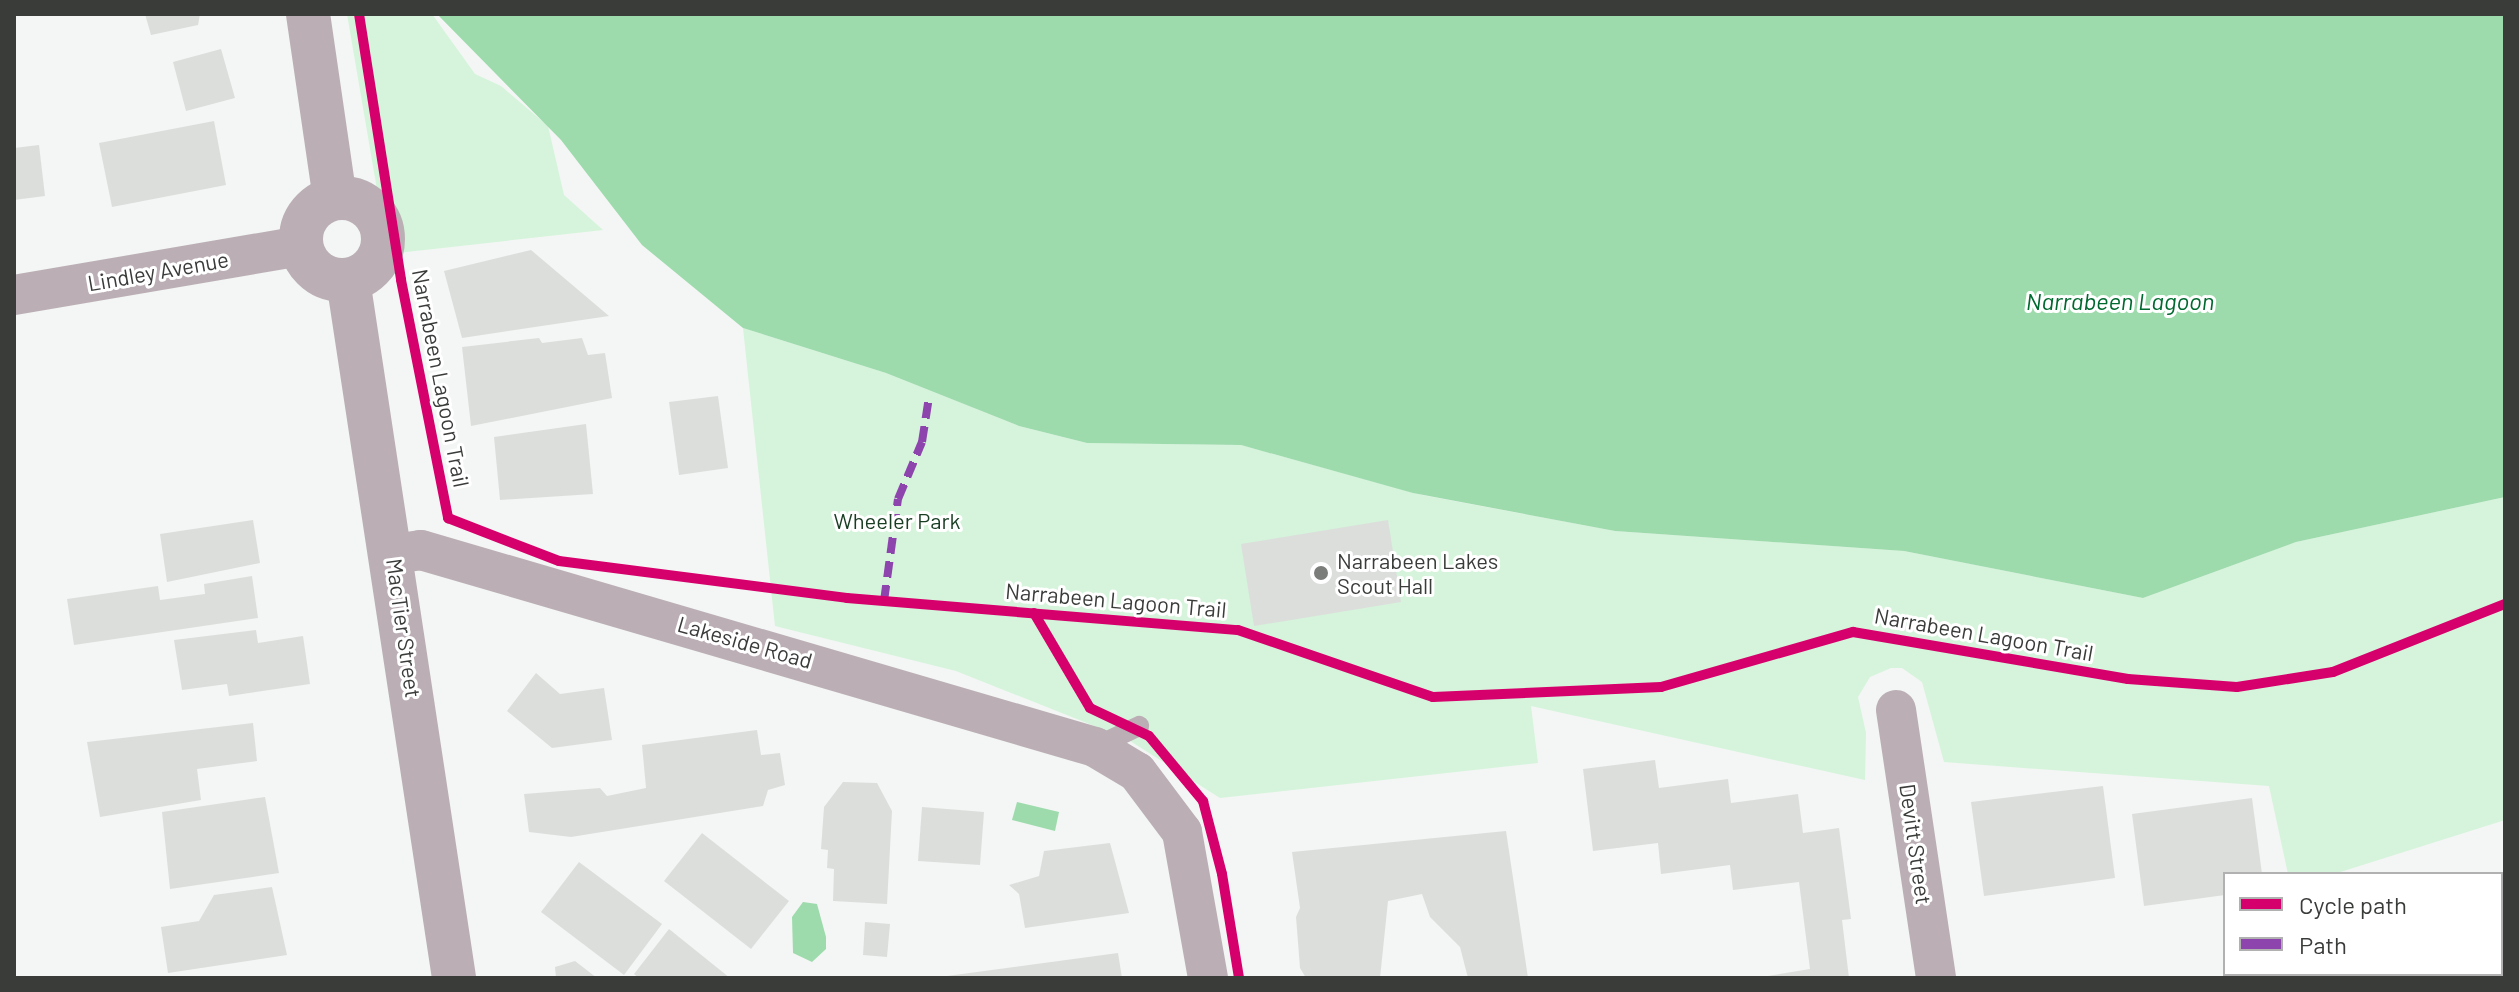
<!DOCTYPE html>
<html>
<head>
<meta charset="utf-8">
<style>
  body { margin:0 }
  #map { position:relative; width:2519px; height:992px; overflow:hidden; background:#f3f6f4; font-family:Barlow,sans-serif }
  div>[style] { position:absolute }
  .green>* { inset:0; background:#d5f4db }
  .water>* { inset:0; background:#9ddbac }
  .building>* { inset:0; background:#dcdedc }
  .service>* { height:20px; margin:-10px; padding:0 10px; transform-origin:10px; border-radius:10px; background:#bbafb5 }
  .minor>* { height:40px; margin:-20px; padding:0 20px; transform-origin:20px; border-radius:20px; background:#bbafb5 }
  .tertiary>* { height:44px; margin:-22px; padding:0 22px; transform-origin:22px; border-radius:22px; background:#bbafb5 }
  .tertiary>.ring { margin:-22px; padding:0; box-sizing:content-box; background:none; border:44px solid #bbafb5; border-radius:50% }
  .quiet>* { height:8px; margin-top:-4px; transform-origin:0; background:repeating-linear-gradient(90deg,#8e44ad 0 16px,transparent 0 24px) }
  .cycleway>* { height:10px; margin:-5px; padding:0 5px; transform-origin:5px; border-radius:5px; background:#d6006c }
  .dots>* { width:22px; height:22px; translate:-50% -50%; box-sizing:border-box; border:4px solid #fff; border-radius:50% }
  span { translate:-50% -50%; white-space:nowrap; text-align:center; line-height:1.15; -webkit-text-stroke:6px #fff; paint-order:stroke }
  .street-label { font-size:22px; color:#3a3c3a }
  .park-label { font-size:22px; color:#193d23 }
  .poi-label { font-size:22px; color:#3a3c3a }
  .left { translate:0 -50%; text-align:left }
  .water-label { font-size:24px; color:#00692f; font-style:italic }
  .frame { position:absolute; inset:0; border:16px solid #3a3c3a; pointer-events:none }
  .legend { position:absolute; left:2223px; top:872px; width:280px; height:104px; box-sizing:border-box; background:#fff; border:2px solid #b0b1b0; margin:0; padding:10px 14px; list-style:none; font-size:24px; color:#3a3c3a }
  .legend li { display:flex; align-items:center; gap:16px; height:40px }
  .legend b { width:40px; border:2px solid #b0b1b0 }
</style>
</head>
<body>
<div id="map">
  <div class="green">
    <i style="clip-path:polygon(347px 14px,432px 14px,475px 74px,501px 86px,548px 126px,564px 195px,603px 230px,388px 254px)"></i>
    <i style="clip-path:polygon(743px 328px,886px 373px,1019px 426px,1087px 443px,1241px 445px,1422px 495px,1615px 531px,1904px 551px,2143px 598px,2296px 542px,2505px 497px,2505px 820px,2334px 874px,2288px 874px,2269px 786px,1944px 762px,1922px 682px,1902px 668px,1891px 668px,1870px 677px,1858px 697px,1866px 733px,1865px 780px,1531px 706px,1538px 763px,1220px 798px,1127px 739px,956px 671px,775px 626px)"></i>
  </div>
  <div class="water">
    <i style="clip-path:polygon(437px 14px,2505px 14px,2505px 497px,2296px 542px,2143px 598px,1904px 551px,1615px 531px,1413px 493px,1241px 445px,1087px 443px,1019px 426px,886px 373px,743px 328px,642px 245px,561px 140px)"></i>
    <i style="clip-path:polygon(1017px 802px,1059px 812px,1055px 831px,1012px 820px)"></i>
    <i style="clip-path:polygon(803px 902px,817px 904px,826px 937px,826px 949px,812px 962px,793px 953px,792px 917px)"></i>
  </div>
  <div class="building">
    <i style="clip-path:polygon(145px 14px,200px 14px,198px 25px,151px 35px)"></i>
    <i style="clip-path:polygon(221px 49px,235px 98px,186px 111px,173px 62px)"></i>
    <i style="clip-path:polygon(214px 121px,226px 185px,112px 207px,99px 143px)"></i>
    <i style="clip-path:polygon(39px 145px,45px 196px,14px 200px,14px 148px)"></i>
    <i style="clip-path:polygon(531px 250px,609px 316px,462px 338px,444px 271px)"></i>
    <i style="clip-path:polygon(539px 338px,542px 343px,582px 338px,588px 355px,605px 353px,612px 398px,471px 426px,462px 347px)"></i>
    <i style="clip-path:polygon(718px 396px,728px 468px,679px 475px,669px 402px)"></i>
    <i style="clip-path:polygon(586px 424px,593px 494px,500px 500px,494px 437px)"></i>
    <i style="clip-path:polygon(253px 520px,260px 563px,167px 582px,160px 534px)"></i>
    <i style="clip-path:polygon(1388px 520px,1401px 602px,1254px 626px,1241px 544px)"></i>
    <i style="clip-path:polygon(252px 576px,258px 618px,74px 645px,67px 599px,158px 586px,160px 600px,205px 594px,204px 584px)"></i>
    <i style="clip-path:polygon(256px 630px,258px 643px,303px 636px,310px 684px,229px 696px,227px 684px,182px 690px,174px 640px)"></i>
    <i style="clip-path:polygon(536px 673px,560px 694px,604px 688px,612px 740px,552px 748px,507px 711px)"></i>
    <i style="clip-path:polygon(253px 723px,257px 761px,197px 769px,201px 800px,100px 817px,87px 742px)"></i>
    <i style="clip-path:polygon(757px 730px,761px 755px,780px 753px,785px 785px,768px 790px,763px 806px,571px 837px,529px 832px,524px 794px,600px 788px,607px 796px,646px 788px,642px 745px)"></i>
    <i style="clip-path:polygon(1655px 760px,1659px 788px,1728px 779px,1731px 803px,1798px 794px,1803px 833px,1839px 828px,1851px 919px,1842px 920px,1849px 978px,1756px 978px,1810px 969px,1799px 882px,1733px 890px,1730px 865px,1661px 874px,1658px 843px,1593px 851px,1583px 769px)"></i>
    <i style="clip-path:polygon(843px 782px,877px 783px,892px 811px,887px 904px,833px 901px,834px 869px,827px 868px,828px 850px,821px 849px,824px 807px)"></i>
    <i style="clip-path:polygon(2103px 786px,2115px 878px,1984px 896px,1971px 802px)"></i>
    <i style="clip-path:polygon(265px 797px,279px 873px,170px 889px,162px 812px)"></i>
    <i style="clip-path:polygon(2252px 798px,2262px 874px,2225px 874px,2225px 895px,2144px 906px,2132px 814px)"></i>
    <i style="clip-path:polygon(922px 807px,984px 812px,980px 865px,918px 861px)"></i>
    <i style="clip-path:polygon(1506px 831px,1528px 978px,1468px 978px,1460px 947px,1430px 917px,1422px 894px,1388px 901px,1380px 978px,1306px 978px,1300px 968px,1296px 917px,1300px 908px,1292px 852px)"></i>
    <i style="clip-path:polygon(702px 833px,789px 901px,751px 949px,664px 881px)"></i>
    <i style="clip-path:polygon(1110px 843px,1129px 913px,1025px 928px,1019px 894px,1009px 885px,1039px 876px,1044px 851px)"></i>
    <i style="clip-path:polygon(579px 862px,662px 924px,624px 975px,541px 912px)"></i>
    <i style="clip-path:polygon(272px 887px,287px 955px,168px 973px,161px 927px,199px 921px,214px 895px)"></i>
    <i style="clip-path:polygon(865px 922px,890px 924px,887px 957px,863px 955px)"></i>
    <i style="clip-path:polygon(669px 929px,730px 978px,639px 978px,634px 974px)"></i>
    <i style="clip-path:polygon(1118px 953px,1122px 978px,948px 978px,947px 976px)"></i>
    <i style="clip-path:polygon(575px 961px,597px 978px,556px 978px,555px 967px)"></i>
  </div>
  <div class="service">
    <i style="left:1095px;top:747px;width:49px;rotate:-25.5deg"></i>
  </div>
  <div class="minor">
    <i style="left:14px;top:295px;width:291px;rotate:-9.7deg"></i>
    <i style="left:393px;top:554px;width:28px;rotate:-8deg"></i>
    <i style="left:421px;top:550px;width:702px;rotate:16.29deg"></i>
    <i style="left:1095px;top:747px;width:49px;rotate:30.8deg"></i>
    <i style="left:1137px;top:772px;width:75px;rotate:53.1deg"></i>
    <i style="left:1182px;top:832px;width:148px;rotate:79.9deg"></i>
    <i style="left:1896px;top:710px;width:271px;rotate:81.5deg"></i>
  </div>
  <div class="tertiary">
    <i style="left:308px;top:14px;width:186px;rotate:81.7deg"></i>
    <i class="ring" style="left:301px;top:198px;width:38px;height:38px"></i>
    <i style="left:348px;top:280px;width:706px;rotate:81.36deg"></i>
  </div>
  <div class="quiet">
    <i style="left:884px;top:601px;width:103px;rotate:-82.2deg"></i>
    <i style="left:898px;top:499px;width:62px;rotate:-67.2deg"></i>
    <i style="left:922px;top:442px;width:46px;rotate:-81.2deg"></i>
  </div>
  <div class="cycleway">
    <i style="left:359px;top:14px;width:269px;rotate:81deg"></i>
    <i style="left:401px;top:280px;width:243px;rotate:78.8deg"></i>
    <i style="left:448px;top:518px;width:119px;rotate:21.2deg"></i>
    <i style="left:559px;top:561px;width:290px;rotate:7.3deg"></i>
    <i style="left:847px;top:598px;width:392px;rotate:4.7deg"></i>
    <i style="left:1238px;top:630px;width:206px;rotate:19deg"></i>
    <i style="left:1433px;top:697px;width:228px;rotate:-2.5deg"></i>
    <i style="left:1661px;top:687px;width:200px;rotate:-16deg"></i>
    <i style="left:1853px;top:632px;width:279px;rotate:9.7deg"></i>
    <i style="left:2128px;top:679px;width:109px;rotate:4.2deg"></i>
    <i style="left:2237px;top:687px;width:97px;rotate:-8.9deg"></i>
    <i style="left:2333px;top:672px;width:185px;rotate:-21.6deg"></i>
    <i style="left:1034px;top:613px;width:110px;rotate:59.5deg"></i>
    <i style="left:1090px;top:708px;width:65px;rotate:25.4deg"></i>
    <i style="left:1149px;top:736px;width:85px;rotate:50.3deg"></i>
    <i style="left:1203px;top:801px;width:75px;rotate:75.4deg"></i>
    <i style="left:1222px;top:874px;width:105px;rotate:80.7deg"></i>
  </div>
  <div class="dots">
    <i style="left:1321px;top:573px;background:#7b7d7b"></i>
  </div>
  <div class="street-label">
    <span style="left:158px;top:271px;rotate:-10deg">Lindley Avenue</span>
    <span style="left:441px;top:378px;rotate:79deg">Narrabeen Lagoon Trail</span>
    <span style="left:1116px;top:600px;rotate:5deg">Narrabeen Lagoon Trail</span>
    <span style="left:404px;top:628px;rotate:82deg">MacTier Street</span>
    <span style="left:1984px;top:634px;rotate:10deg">Narrabeen Lagoon Trail</span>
    <span style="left:745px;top:642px;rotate:16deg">Lakeside Road</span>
    <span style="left:1916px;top:844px;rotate:82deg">Devitt Street</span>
  </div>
  <div class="park-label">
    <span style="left:897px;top:521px">Wheeler Park</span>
  </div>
  <div class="poi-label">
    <span class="left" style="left:1337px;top:573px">Narrabeen Lakes<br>Scout Hall</span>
  </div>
  <div class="water-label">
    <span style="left:2120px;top:301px">Narrabeen Lagoon</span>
  </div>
  <div class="frame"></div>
  <ul class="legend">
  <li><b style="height:10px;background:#d6006c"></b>Cycle path</li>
  <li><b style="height:10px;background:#8e44ad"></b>Path</li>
  </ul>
</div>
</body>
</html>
